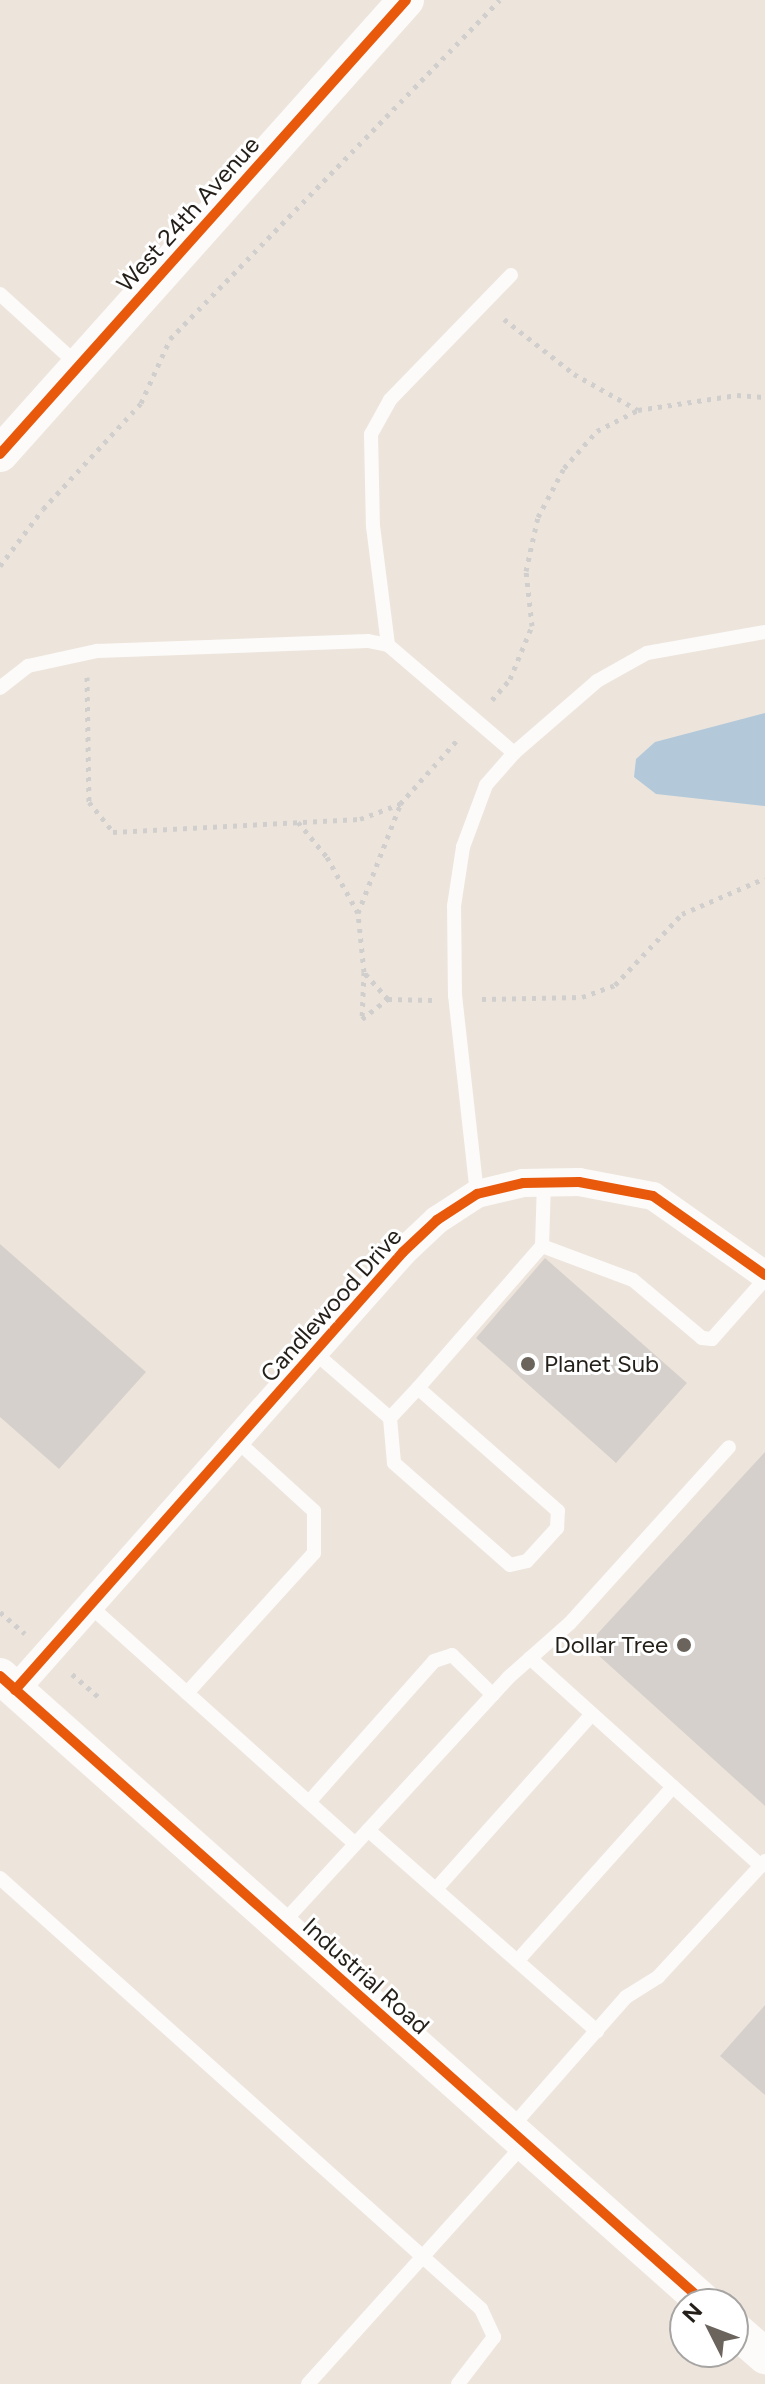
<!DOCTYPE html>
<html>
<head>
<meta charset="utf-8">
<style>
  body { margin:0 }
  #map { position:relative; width:765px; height:2384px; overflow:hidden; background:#ede5dc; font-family:Figtree,sans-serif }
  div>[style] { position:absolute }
  .water>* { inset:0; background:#b3c9da }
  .building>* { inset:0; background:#d6d0cd }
  .path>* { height:5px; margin-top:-2.5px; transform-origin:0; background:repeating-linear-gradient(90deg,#d1cfcd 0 4px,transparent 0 10px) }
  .service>* { height:14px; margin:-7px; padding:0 7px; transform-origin:7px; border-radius:7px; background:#fcfbfa }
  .minor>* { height:28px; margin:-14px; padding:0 14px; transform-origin:14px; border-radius:14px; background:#fcfbfa }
  .tertiary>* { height:36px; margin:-18px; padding:0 18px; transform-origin:18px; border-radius:18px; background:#fcfbfa }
  .cycleway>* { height:10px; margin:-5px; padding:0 5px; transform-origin:5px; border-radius:5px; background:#e8590c }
  .dots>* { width:22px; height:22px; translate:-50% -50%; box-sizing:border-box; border:4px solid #fff; border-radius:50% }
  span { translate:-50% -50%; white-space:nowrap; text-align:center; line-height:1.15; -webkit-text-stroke:6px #fff; paint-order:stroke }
  .street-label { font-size:24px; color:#241f19 }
  .poi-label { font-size:24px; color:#241f19 }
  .left { translate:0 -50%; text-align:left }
  .right { translate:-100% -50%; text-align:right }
  .north { position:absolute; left:669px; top:2288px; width:80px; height:80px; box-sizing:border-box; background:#fff; border:2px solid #a7a5a3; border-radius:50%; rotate:312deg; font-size:22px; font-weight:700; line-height:32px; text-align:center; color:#241f19 }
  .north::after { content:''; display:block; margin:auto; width:28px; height:36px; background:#6a645d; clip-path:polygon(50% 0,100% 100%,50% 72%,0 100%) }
</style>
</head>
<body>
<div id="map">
  <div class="water">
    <i style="clip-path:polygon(765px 713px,765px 806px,656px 794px,634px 777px,636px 759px,655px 742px)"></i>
  </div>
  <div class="building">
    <i style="clip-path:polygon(0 1244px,146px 1372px,59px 1469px,0 1417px)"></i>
    <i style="clip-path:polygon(545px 1258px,687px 1383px,616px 1463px,476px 1338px)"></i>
    <i style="clip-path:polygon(765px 1452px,765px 1806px,587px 1645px)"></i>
    <i style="clip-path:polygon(765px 2005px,765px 2095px,720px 2056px)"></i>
  </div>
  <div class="path">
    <i style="left:504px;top:319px;width:89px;rotate:38.2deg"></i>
    <i style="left:574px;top:374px;width:73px;rotate:29.4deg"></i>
    <i style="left:638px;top:410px;width:100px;rotate:-8.6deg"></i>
    <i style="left:737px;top:395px;width:28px;rotate:4deg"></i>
    <i style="left:0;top:566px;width:71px;rotate:-53deg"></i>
    <i style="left:43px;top:509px;width:144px;rotate:-47.2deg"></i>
    <i style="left:141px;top:403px;width:70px;rotate:-65.6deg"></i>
    <i style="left:170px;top:339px;width:473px;rotate:-45.8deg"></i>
    <i style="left:87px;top:677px;width:125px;rotate:89.1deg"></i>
    <i style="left:89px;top:802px;width:38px;rotate:51deg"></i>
    <i style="left:113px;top:832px;width:247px;rotate:-3deg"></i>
    <i style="left:360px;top:819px;width:43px;rotate:-20.6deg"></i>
    <i style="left:400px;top:804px;width:89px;rotate:-48.2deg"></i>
    <i style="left:492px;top:700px;width:28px;rotate:-49deg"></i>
    <i style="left:510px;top:679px;width:57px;rotate:-67.5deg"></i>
    <i style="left:532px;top:626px;width:55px;rotate:-96.2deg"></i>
    <i style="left:526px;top:571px;width:55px;rotate:-77.5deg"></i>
    <i style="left:538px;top:517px;width:55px;rotate:-62deg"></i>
    <i style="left:564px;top:468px;width:50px;rotate:-48.3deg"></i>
    <i style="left:597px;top:431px;width:46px;rotate:-27.1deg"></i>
    <i style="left:298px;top:822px;width:45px;rotate:50.4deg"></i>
    <i style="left:327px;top:857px;width:64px;rotate:61deg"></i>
    <i style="left:364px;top:972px;width:59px;rotate:-95.8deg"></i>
    <i style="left:358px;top:913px;width:116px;rotate:-68.7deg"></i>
    <i style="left:388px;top:999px;width:36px;rotate:-132deg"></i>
    <i style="left:364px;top:972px;width:47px;rotate:92.4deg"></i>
    <i style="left:362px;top:1019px;width:33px;rotate:-38deg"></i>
    <i style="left:388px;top:999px;width:44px;rotate:1.3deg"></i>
    <i style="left:482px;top:999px;width:100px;rotate:-1.1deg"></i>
    <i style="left:582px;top:997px;width:35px;rotate:-20deg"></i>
    <i style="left:615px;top:985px;width:98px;rotate:-46.7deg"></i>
    <i style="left:682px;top:914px;width:90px;rotate:-23.4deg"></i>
    <i style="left:0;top:1612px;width:33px;rotate:41deg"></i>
    <i style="left:72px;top:1674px;width:35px;rotate:41deg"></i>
  </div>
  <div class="service">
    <i style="left:511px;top:275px;width:174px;rotate:134.1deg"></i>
    <i style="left:390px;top:400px;width:39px;rotate:119deg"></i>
    <i style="left:371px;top:434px;width:92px;rotate:88.8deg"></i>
    <i style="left:373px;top:526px;width:120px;rotate:82.8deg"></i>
    <i style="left:388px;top:645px;width:166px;rotate:40.6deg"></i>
    <i style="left:0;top:294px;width:107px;rotate:42.3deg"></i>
    <i style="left:0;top:688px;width:36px;rotate:-38deg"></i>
    <i style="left:28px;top:666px;width:71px;rotate:-12.3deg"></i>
    <i style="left:97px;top:651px;width:271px;rotate:-2.1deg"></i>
    <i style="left:368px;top:641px;width:20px;rotate:11deg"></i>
    <i style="left:477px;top:1194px;width:199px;rotate:-96.3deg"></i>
    <i style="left:455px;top:996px;width:90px;rotate:-90.6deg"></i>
    <i style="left:454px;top:906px;width:60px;rotate:-81.3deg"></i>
    <i style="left:463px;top:847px;width:66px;rotate:-69.6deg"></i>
    <i style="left:486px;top:785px;width:43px;rotate:-48.8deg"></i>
    <i style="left:514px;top:753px;width:110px;rotate:-40.9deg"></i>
    <i style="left:597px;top:681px;width:57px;rotate:-29.2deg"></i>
    <i style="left:647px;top:653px;width:120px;rotate:-10.1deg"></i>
    <i style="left:542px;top:1246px;width:97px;rotate:20.5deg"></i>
    <i style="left:633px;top:1280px;width:90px;rotate:40deg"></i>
    <i style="left:702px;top:1338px;width:10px;rotate:6deg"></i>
    <i style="left:712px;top:1339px;width:80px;rotate:-48.5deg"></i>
    <i style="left:314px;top:1352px;width:101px;rotate:41deg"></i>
    <i style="left:390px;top:1418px;width:45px;rotate:84.9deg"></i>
    <i style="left:394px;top:1463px;width:154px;rotate:41.3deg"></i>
    <i style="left:510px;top:1565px;width:17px;rotate:-13deg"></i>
    <i style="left:527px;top:1561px;width:45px;rotate:-47.7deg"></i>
    <i style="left:557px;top:1528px;width:17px;rotate:-87deg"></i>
    <i style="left:558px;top:1511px;width:186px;rotate:-138.7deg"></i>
    <i style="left:418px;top:1388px;width:41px;rotate:133deg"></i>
    <i style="left:418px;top:1388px;width:189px;rotate:-48.9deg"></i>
    <i style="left:542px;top:1246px;width:63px;rotate:-88.2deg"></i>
    <i style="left:90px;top:1606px;width:356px;rotate:41.9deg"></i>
    <i style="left:530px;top:1658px;width:311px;rotate:42deg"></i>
    <i style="left:187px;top:1693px;width:189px;rotate:-47.8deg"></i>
    <i style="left:314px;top:1553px;width:42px;rotate:-90deg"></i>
    <i style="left:314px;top:1511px;width:105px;rotate:-137.7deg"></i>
    <i style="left:309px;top:1802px;width:188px;rotate:-48.4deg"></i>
    <i style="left:434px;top:1661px;width:19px;rotate:-18deg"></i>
    <i style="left:452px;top:1655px;width:57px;rotate:44.3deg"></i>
    <i style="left:368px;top:1830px;width:305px;rotate:41.3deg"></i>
    <i style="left:0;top:1878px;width:646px;rotate:41.86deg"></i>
    <i style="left:481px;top:2309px;width:31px;rotate:65deg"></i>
    <i style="left:494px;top:2337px;width:59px;rotate:127.5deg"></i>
    <i style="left:436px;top:1889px;width:234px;rotate:-48.3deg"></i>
    <i style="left:280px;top:1926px;width:338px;rotate:-47.4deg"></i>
    <i style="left:509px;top:1677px;width:81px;rotate:-41.5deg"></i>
    <i style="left:570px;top:1623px;width:237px;rotate:-47.9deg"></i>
    <i style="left:519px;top:1959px;width:231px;rotate:-48.2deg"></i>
    <i style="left:510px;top:2129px;width:176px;rotate:-48.7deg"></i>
    <i style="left:626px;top:1997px;width:38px;rotate:-32deg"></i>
    <i style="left:658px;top:1977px;width:158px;rotate:-47.3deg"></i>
    <i style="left:308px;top:2384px;width:323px;rotate:-48deg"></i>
  </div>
  <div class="minor">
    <i style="left:15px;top:1690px;width:585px;rotate:-48.46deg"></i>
    <i style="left:403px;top:1252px;width:47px;rotate:-43.3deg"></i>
    <i style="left:437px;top:1220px;width:48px;rotate:-33deg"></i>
    <i style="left:477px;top:1194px;width:47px;rotate:-13.4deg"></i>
    <i style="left:523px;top:1183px;width:56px;rotate:-1deg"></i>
    <i style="left:579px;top:1182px;width:75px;rotate:10.7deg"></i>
    <i style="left:653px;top:1196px;width:137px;rotate:35.2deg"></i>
  </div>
  <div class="tertiary">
    <i style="left:0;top:454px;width:609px;rotate:-48.19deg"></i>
    <i style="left:0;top:1676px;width:945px;rotate:41.65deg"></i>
    <i style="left:733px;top:2328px;width:43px;rotate:41.2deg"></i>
  </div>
  <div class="cycleway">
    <i style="left:0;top:454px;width:609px;rotate:-48.19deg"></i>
    <i style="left:0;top:1676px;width:945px;rotate:41.65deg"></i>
    <i style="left:15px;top:1690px;width:585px;rotate:-48.46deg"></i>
    <i style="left:403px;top:1252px;width:47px;rotate:-43.3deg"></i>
    <i style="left:437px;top:1220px;width:48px;rotate:-33deg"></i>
    <i style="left:477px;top:1194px;width:47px;rotate:-13.4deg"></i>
    <i style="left:523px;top:1183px;width:56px;rotate:-1deg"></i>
    <i style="left:579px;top:1182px;width:75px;rotate:10.7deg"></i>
    <i style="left:653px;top:1196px;width:137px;rotate:35.2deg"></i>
  </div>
  <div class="dots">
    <i style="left:528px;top:1364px;background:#6a645d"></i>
    <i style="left:684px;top:1645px;background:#6a645d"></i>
  </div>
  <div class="street-label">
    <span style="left:188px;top:214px;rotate:-48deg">West 24th Avenue</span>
    <span style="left:331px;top:1305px;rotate:-48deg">Candlewood Drive</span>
    <span style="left:366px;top:1976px;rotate:42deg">Industrial Road</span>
  </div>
  <div class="poi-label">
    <span class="left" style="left:544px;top:1364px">Planet Sub</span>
    <span class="right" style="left:668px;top:1645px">Dollar Tree</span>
  </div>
  <div class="north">N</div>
</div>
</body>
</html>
